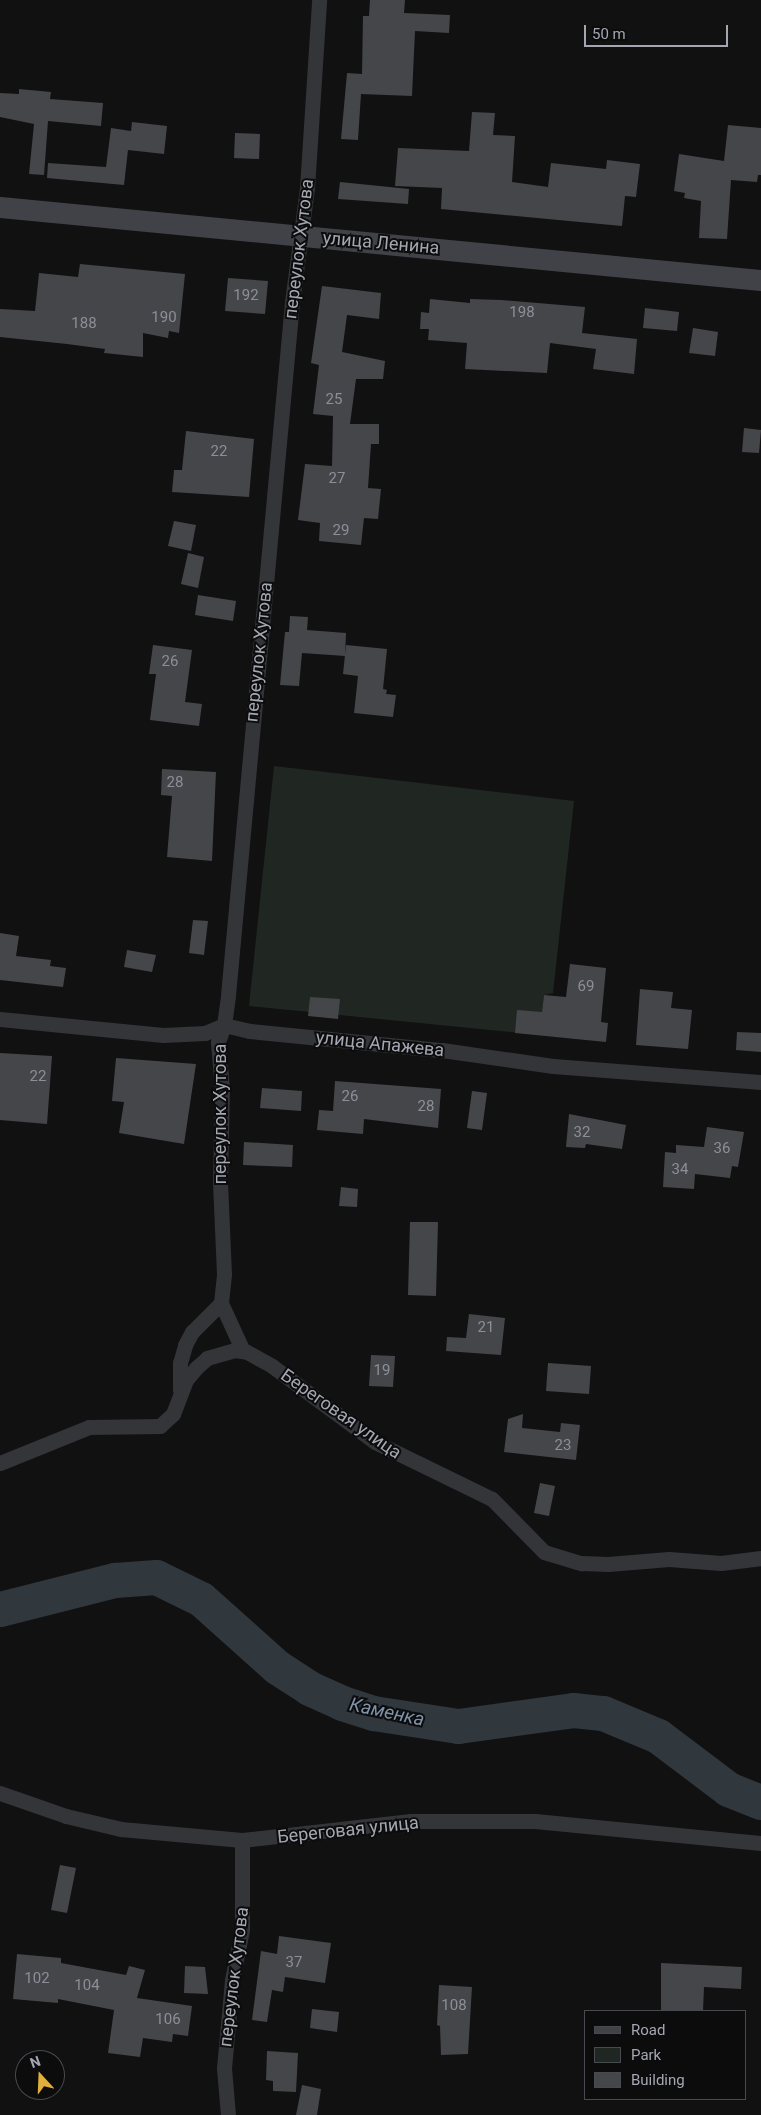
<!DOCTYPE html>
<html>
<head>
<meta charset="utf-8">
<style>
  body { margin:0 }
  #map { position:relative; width:761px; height:2115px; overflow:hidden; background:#111112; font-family:Roboto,sans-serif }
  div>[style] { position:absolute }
  .green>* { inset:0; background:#202621 }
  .river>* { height:35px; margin:-17.5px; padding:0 17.5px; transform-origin:17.5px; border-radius:17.5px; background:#30373d }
  .building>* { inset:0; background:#45464a }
  .street>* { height:15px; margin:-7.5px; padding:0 7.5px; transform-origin:7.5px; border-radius:7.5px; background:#343539 }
  .secondary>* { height:21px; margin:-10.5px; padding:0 10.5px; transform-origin:10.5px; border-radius:10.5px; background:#404247 }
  span { translate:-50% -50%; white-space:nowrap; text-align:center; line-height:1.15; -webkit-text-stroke:4px #0c0c0d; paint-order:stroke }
  .number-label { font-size:15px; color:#8c8f98 }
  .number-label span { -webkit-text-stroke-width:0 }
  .street-label { font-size:18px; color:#a4a7b2 }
  .water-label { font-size:19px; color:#7d93aa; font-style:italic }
  .legend { position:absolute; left:584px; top:2010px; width:162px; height:90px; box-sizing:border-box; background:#0c0c0d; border:1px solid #494a4f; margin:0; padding:6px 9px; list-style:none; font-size:15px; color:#a4a7b2 }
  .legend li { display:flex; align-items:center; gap:10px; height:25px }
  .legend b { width:25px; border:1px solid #494a4f }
  .north { position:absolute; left:15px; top:2050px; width:50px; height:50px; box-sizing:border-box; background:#0c0c0d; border:1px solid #494a4f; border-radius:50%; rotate:340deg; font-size:14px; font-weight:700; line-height:20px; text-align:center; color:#a4a7b2 }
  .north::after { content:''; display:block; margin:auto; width:18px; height:22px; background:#e0af3c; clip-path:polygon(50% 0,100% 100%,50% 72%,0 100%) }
  .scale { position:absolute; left:584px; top:25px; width:144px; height:22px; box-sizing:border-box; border:2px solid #a4a7b2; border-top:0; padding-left:6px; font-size:15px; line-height:18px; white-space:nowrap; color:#a4a7b2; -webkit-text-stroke:4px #0c0c0d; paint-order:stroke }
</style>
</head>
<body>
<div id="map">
  <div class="green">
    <i style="clip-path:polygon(274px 766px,574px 801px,553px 993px,544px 995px,540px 1035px,249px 1006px)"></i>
  </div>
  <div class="river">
    <i style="left:0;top:1609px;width:119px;rotate:-14.2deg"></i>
    <i style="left:115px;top:1580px;width:41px;rotate:-4.2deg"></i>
    <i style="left:156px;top:1577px;width:50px;rotate:26.1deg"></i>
    <i style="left:201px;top:1599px;width:102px;rotate:41.8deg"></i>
    <i style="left:277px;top:1667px;width:38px;rotate:33deg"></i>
    <i style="left:309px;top:1688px;width:36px;rotate:24deg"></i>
    <i style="left:342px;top:1703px;width:33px;rotate:18deg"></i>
    <i style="left:373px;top:1713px;width:86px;rotate:8.7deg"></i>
    <i style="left:458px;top:1726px;width:116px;rotate:-7.9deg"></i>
    <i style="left:573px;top:1710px;width:30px;rotate:6deg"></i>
    <i style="left:603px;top:1713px;width:60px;rotate:22.7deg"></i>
    <i style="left:658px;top:1736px;width:88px;rotate:37.1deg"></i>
    <i style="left:728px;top:1789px;width:35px;rotate:22deg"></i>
  </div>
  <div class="building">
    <i style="clip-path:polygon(370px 0,405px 0,404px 13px,450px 15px,449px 33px,415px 31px,412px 96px,361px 94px,358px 140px,341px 139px,347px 73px,362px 74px,363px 16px,369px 16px)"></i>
    <i style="clip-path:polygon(19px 89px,51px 92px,50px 99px,103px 103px,101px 126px,48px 121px,44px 175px,29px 174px,34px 124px,0 117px,0 93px,19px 94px)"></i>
    <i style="clip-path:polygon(472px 112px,495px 113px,493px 135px,515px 136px,512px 182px,548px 187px,551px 163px,606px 169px,607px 160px,640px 164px,636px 197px,625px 196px,622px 226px,441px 209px,442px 188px,395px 186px,398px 148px,469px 151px)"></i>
    <i style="clip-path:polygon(132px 122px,167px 126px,164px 154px,128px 150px,124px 185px,47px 178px,48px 163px,106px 167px,111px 128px,131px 131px)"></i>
    <i style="clip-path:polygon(728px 125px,761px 128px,761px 175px,758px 175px,757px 182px,731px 180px,727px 239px,699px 238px,701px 201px,684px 198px,685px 193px,674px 191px,679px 154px,724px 161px)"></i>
    <i style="clip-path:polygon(235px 133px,260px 134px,259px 159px,234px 158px)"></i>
    <i style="clip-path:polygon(340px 182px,409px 189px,408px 204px,338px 199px)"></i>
    <i style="clip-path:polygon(80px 264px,185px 274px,179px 333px,169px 331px,168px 338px,143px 333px,143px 357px,104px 353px,105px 349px,67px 344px,0 337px,0 309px,35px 311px,39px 273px,78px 277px)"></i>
    <i style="clip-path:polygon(228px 278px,268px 281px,265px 314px,225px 311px)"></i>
    <i style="clip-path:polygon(322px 286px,381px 293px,379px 319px,347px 315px,342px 352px,385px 361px,383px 379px,356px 379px,350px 424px,379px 424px,379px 444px,371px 444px,368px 488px,381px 489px,378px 519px,364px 518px,361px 545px,319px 541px,320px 523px,298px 520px,305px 464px,332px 466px,333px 416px,313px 414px,319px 365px,311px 363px)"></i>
    <i style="clip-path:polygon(430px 299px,470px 303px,470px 299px,501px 300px,585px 307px,582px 333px,637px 339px,634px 374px,593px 369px,596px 349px,550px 343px,547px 373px,465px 369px,467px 343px,428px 340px,429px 329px,420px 329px,421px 312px,429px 313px)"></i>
    <i style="clip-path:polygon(645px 308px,679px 312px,677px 331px,643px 328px)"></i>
    <i style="clip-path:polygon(693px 328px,718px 332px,715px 356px,689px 353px)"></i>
    <i style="clip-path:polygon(744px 428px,761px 430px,759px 453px,742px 452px)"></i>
    <i style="clip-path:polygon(186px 431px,254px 439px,249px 497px,172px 492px,174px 470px,182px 470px)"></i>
    <i style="clip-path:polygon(174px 521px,196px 525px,191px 551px,168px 546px)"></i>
    <i style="clip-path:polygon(188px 553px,204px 557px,198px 588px,181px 584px)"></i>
    <i style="clip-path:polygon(198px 595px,236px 601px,233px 621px,195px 615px)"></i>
    <i style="clip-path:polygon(290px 616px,308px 617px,307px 630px,346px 633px,345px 656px,302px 653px,299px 686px,280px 685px,285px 632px,289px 632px)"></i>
    <i style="clip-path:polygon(153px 645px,192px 650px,185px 702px,202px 704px,199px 726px,150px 720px,156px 674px,149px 674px)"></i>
    <i style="clip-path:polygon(346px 645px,387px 649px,383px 689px,387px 690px,386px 694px,396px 695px,393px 717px,354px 713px,358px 676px,343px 674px)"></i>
    <i style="clip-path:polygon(162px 769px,216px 772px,212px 861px,167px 857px,172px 796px,161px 795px)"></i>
    <i style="clip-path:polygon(193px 920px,208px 921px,204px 955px,189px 953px)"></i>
    <i style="clip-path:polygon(0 933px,19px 936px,16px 956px,51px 960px,50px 966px,66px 968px,63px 987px,0 980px)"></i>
    <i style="clip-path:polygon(127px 950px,156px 955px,152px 972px,124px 967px)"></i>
    <i style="clip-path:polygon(570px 964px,606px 968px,601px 1022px,608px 1023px,606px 1042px,515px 1033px,517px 1010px,542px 1012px,544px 995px,566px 997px)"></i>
    <i style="clip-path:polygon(640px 989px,673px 992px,671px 1008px,692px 1010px,688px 1049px,636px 1045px)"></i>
    <i style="clip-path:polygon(310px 997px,340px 999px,338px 1019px,308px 1016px)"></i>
    <i style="clip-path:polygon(737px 1032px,761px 1033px,761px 1052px,736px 1050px)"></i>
    <i style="clip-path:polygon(0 1053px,52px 1056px,47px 1124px,0 1120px)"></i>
    <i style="clip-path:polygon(116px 1058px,196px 1064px,184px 1144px,119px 1133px,124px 1102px,112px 1101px)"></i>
    <i style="clip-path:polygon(335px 1081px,441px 1089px,438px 1128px,364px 1119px,363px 1134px,317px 1130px,319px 1110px,333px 1111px)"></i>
    <i style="clip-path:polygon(262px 1088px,302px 1091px,301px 1111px,260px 1108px)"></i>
    <i style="clip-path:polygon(472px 1091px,487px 1093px,482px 1130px,467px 1128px)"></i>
    <i style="clip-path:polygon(569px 1114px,626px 1125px,622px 1149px,586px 1144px,585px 1148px,566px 1147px)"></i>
    <i style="clip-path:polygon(707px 1127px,744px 1132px,738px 1167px,732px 1166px,730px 1178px,695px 1174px,694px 1189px,663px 1187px,665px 1152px,676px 1153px,676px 1145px,704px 1147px)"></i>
    <i style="clip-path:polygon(244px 1142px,293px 1145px,292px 1167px,243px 1165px)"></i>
    <i style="clip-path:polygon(341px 1187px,358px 1189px,357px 1207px,339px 1206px)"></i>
    <i style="clip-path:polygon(410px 1222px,438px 1222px,436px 1296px,408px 1295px)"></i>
    <i style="clip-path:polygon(469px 1314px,505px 1318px,501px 1355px,446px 1351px,447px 1337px,466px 1338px)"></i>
    <i style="clip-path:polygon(371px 1355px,395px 1356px,393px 1387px,369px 1386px)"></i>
    <i style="clip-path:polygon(548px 1363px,591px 1366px,589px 1394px,546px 1391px)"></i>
    <i style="clip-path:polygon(523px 1414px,522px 1428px,560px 1432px,561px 1423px,580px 1425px,576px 1460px,504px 1452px,508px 1419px)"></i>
    <i style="clip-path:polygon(540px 1483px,555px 1486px,549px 1516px,534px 1513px)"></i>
    <i style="clip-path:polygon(60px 1865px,76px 1868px,67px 1913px,51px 1910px)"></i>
    <i style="clip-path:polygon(279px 1936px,331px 1943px,325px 1983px,285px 1977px,283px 1992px,272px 1990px,267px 2022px,252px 2020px,261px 1951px,277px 1954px)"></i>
    <i style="clip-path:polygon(17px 1954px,61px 1958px,61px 1963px,126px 1975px,129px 1966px,145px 1970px,137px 1998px,192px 2006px,188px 2036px,173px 2034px,172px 2042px,143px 2038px,140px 2057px,108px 2053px,114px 2010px,58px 1999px,58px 2003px,13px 1999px)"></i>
    <i style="clip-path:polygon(661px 1963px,742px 1967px,741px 1989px,704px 1987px,703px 2011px,661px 2011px)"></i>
    <i style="clip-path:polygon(185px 1966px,205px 1967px,208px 1994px,184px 1993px)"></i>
    <i style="clip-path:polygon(439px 1985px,472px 1987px,468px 2054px,441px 2055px,440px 2026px,437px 2025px)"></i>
    <i style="clip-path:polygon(312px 2009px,339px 2012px,337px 2032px,310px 2028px)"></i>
    <i style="clip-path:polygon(267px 2051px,298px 2053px,296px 2092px,273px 2091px,273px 2081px,266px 2080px)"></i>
    <i style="clip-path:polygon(302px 2085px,321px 2089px,317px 2115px,296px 2115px)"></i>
  </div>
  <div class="street">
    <i style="left:0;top:1019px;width:164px;rotate:5.6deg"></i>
    <i style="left:163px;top:1035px;width:42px;rotate:-2.7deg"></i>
    <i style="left:205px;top:1033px;width:21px;rotate:-23deg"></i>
    <i style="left:224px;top:1025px;width:27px;rotate:13deg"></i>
    <i style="left:250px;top:1031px;width:193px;rotate:5.7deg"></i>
    <i style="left:442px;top:1050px;width:112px;rotate:8.2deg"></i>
    <i style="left:553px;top:1066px;width:209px;rotate:4.4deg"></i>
    <i style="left:221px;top:1303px;width:29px;rotate:-84deg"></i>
    <i style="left:224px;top:1274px;width:92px;rotate:-92.5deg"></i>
    <i style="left:220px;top:1182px;width:92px;rotate:-88.8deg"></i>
    <i style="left:222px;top:1090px;width:48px;rotate:-94.8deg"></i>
    <i style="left:218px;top:1042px;width:18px;rotate:-71deg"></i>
    <i style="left:224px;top:1025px;width:30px;rotate:-82deg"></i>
    <i style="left:228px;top:995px;width:696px;rotate:-84.72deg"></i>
    <i style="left:292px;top:302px;width:115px;rotate:-82.5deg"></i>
    <i style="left:307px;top:188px;width:188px;rotate:-86.3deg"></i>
    <i style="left:180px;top:1390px;width:27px;rotate:-90deg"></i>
    <i style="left:180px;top:1363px;width:19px;rotate:-74deg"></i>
    <i style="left:185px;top:1345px;width:15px;rotate:-62deg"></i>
    <i style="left:192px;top:1332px;width:41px;rotate:-45deg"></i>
    <i style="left:221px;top:1303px;width:53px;rotate:65.4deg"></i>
    <i style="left:0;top:1463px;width:96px;rotate:-22deg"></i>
    <i style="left:89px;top:1427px;width:71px;rotate:-0.8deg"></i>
    <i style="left:160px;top:1426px;width:18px;rotate:-43deg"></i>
    <i style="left:173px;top:1414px;width:36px;rotate:-69deg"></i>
    <i style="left:186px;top:1380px;width:16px;rotate:-50deg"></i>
    <i style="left:196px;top:1368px;width:15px;rotate:-42deg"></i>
    <i style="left:207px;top:1358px;width:29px;rotate:-16deg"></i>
    <i style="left:235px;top:1350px;width:12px;rotate:9deg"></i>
    <i style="left:247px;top:1352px;width:29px;rotate:29deg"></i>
    <i style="left:272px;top:1366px;width:128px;rotate:36.4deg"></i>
    <i style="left:375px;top:1442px;width:130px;rotate:26deg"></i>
    <i style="left:492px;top:1499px;width:74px;rotate:45.5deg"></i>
    <i style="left:544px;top:1552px;width:39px;rotate:17deg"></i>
    <i style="left:581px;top:1563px;width:27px;rotate:2deg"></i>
    <i style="left:608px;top:1564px;width:61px;rotate:-4.7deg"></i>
    <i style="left:669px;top:1559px;width:52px;rotate:4.4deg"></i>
    <i style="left:721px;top:1563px;width:40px;rotate:-7.1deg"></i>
    <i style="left:0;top:1793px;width:70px;rotate:19.2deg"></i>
    <i style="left:66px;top:1816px;width:57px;rotate:13.3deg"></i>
    <i style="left:121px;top:1829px;width:121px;rotate:5.2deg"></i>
    <i style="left:242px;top:1840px;width:170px;rotate:-6.4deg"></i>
    <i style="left:411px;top:1821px;width:124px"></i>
    <i style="left:535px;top:1821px;width:227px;rotate:5.6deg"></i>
    <i style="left:228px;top:2115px;width:47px;rotate:-94.9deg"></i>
    <i style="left:224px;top:2068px;width:88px;rotate:-84.8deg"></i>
    <i style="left:232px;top:1980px;width:51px;rotate:-78.7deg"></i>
    <i style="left:242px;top:1930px;width:90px;rotate:-90deg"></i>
  </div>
  <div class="secondary">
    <i style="left:0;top:207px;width:764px;rotate:5.48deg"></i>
  </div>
  <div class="number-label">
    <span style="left:246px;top:296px">192</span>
    <span style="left:522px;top:313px">198</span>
    <span style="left:164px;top:318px">190</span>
    <span style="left:84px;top:324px">188</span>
    <span style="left:334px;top:400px">25</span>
    <span style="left:219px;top:452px">22</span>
    <span style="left:337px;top:479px">27</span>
    <span style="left:341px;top:531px">29</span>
    <span style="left:170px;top:662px">26</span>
    <span style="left:175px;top:783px">28</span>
    <span style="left:586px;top:987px">69</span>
    <span style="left:38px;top:1077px">22</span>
    <span style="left:350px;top:1097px">26</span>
    <span style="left:426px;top:1107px">28</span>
    <span style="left:582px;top:1133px">32</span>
    <span style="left:722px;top:1149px">36</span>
    <span style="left:680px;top:1170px">34</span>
    <span style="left:486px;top:1328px">21</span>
    <span style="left:382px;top:1371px">19</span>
    <span style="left:563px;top:1446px">23</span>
    <span style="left:294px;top:1963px">37</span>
    <span style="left:37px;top:1979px">102</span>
    <span style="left:87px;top:1986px">104</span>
    <span style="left:454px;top:2006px">108</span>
    <span style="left:168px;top:2020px">106</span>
  </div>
  <div class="street-label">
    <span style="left:381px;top:243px;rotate:5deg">улица Ленина</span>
    <span style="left:299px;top:249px;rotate:-83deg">переулок Хутова</span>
    <span style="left:259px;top:652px;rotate:-84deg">переулок Хутова</span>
    <span style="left:380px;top:1044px;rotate:6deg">улица Апажева</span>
    <span style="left:220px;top:1114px;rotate:-90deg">переулок Хутова</span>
    <span style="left:341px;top:1414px;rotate:35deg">Береговая улица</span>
    <span style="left:348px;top:1830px;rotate:-6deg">Береговая улица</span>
    <span style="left:234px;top:1977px;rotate:-83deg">переулок Хутова</span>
  </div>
  <div class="water-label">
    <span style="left:387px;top:1712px;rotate:12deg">Каменка</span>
  </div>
  <ul class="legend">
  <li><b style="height:6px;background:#404247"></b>Road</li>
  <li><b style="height:14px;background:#202621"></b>Park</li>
  <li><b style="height:14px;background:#45464a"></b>Building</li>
  </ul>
  <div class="north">N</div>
  <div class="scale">50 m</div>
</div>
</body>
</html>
